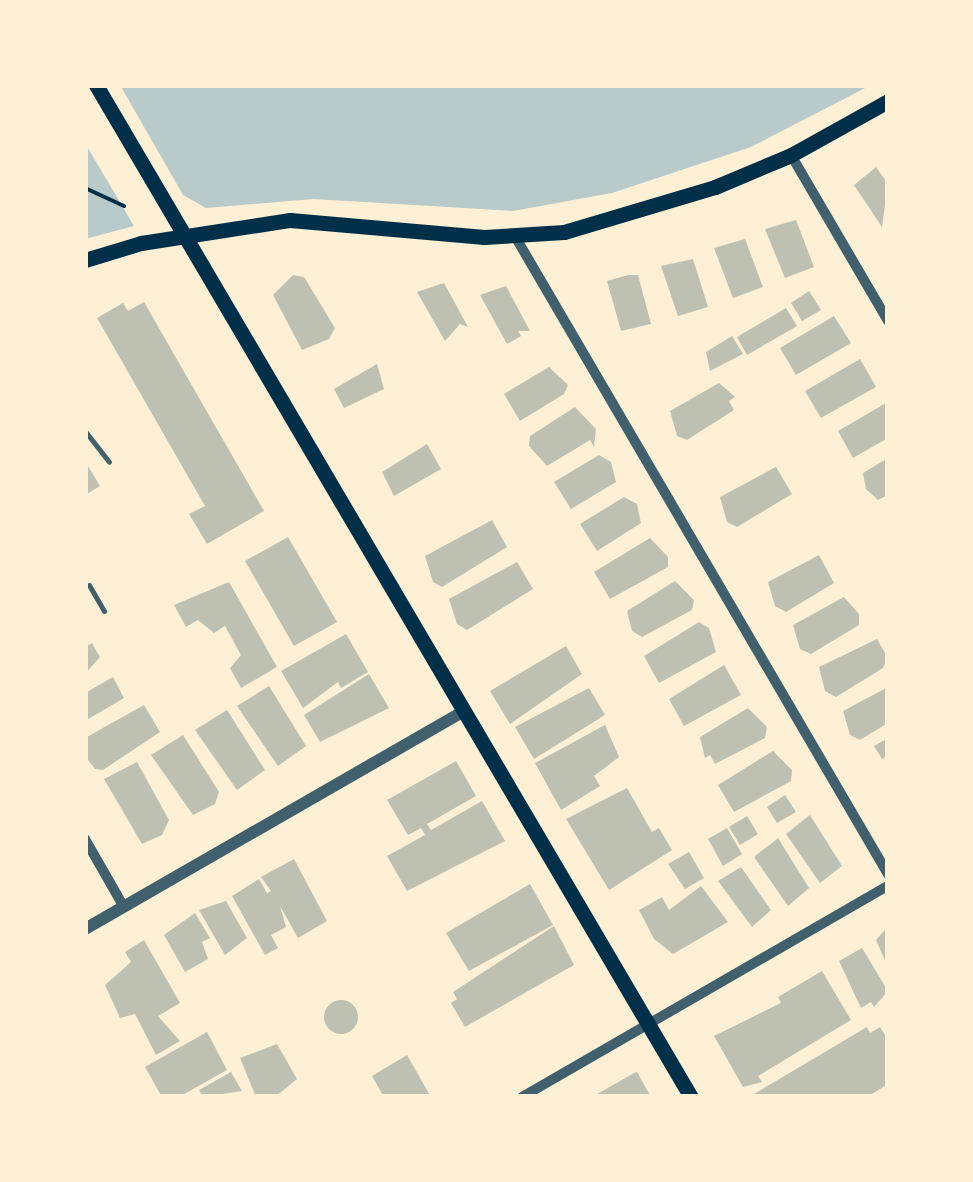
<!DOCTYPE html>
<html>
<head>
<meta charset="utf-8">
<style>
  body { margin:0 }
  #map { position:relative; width:973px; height:1182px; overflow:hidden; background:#fdf0d5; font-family:Lato,sans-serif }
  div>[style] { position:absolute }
  .green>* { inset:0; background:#b9caca }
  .building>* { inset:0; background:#bec0b2 }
  .round { border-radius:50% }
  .path>* { height:4px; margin:-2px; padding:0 2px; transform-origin:2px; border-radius:2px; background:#003049 }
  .service>* { height:5px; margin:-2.5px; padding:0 2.5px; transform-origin:2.5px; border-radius:2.5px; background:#3f606c }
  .minor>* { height:10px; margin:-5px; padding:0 5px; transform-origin:5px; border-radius:5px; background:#3f606c }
  .tertiary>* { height:12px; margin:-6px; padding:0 6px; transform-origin:6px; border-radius:6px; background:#3f606c }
  .secondary>* { height:15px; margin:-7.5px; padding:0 7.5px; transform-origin:7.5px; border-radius:7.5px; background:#003049 }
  span { translate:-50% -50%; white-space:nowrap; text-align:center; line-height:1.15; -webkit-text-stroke:10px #fdf0d5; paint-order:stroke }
  .frame { position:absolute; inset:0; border:88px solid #fdf0d5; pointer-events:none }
</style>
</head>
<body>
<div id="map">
  <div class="green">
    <i style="clip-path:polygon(120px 85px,871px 85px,751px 147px,612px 193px,513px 211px,314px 199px,206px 208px,183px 195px)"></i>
    <i style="clip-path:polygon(85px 143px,134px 226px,85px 239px)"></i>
  </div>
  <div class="building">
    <i style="clip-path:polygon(876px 167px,888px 184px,882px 227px,854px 185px)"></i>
    <i style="clip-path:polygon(796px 220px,814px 267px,785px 278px,765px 229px)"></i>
    <i style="clip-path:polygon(745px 239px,763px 287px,733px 298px,714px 248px)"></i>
    <i style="clip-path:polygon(693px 259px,708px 307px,678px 316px,661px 266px)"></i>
    <i style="clip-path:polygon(293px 275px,304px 277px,335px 328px,329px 339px,302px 350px,273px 295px)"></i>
    <i style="clip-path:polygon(628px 275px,638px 275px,651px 324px,621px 331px,607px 281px)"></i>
    <i style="clip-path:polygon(444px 283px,468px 327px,460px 324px,445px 341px,417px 292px)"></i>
    <i style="clip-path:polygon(506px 286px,530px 331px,518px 331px,521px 336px,507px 344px,480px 295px)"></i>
    <i style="clip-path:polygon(809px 291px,821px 310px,802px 321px,791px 303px)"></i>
    <i style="clip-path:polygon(144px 302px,264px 511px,207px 544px,189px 514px,205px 506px,97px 318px,123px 303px,128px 311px)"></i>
    <i style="clip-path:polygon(786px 308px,797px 326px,747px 355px,737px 337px)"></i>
    <i style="clip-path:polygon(834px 316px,851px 343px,796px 375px,780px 348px)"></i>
    <i style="clip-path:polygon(732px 336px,743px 354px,710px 371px,706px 352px)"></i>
    <i style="clip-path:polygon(860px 359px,876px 387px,821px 418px,805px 391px)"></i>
    <i style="clip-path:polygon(377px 364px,384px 389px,344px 408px,334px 389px)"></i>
    <i style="clip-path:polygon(549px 367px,568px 385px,564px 394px,520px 421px,504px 394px)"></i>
    <i style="clip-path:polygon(719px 383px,735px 397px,729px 401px,734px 410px,687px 440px,677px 436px,670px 411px)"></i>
    <i style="clip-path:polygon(886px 403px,888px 438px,853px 458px,838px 431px)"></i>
    <i style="clip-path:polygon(575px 407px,596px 429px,594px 447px,590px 440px,547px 466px,529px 446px,530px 436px)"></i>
    <i style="clip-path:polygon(427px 444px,441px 469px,394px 496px,382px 472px)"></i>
    <i style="clip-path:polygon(599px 455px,611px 462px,616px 482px,571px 509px,554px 482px)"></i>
    <i style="clip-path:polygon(888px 458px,888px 495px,878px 500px,866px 489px,863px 473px)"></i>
    <i style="clip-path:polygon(85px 461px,100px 486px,85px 495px)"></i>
    <i style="clip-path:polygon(776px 467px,792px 494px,737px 527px,727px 522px,720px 497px)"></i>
    <i style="clip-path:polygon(624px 497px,637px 504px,641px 523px,597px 551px,580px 524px)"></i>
    <i style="clip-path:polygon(492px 520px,507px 547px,442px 587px,433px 582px,425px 556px)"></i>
    <i style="clip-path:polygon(288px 537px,337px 622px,294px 646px,245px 561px)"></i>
    <i style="clip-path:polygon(650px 538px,668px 557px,668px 567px,610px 599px,594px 572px)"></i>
    <i style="clip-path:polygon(819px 555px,834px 583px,786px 612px,775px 606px,768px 582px)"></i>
    <i style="clip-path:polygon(517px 562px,533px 589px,467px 630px,457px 624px,449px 599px)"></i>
    <i style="clip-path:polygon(675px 581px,694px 600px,692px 610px,642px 637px,632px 631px,627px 611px)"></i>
    <i style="clip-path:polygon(229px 582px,277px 667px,241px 688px,230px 668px,241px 655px,225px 626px,214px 633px,198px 620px,186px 627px,174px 605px)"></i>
    <i style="clip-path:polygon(844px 597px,859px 614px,859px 625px,811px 654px,800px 649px,793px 625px)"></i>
    <i style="clip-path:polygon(699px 622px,709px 628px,716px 652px,659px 683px,644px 656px)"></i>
    <i style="clip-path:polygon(346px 634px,368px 672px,341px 688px,338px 682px,303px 708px,281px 671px)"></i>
    <i style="clip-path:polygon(877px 639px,888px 658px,883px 668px,836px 697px,825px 691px,819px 667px)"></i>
    <i style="clip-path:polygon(92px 643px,100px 657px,85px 674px,85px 647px)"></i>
    <i style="clip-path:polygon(566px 646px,582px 674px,510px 724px,490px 691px)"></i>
    <i style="clip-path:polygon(724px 665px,741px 695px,684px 726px,669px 699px)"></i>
    <i style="clip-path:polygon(369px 674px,389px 708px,320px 742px,304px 715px)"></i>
    <i style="clip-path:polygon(113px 677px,124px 698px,85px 721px,85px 693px)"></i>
    <i style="clip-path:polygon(269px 686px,306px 746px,278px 766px,237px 706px)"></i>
    <i style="clip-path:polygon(888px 687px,888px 723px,860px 740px,850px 735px,843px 711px)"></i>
    <i style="clip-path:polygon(589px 688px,605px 715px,534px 759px,515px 727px)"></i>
    <i style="clip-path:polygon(144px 705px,160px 732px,103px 770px,95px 769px,85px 756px,85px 738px)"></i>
    <i style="clip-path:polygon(748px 708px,767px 727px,765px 738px,715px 764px,710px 755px,705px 758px,700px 737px)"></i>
    <i style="clip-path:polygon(227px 710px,265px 770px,237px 790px,195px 730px)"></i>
    <i style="clip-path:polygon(605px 725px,619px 757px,594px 776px,600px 786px,561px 810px,535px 763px)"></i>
    <i style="clip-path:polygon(183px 735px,219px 792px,215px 804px,193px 815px,151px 755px)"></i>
    <i style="clip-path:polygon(888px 738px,888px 755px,882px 759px,874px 746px)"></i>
    <i style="clip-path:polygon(773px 751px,792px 770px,791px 781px,734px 812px,718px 785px)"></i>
    <i style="clip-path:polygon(456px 761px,476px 796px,427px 824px,431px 830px,482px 801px,505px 841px,407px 891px,387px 856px,425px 835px,421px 828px,408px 835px,387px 800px)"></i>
    <i style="clip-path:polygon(137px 762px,169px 820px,162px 835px,142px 844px,104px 779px)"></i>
    <i style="clip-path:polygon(627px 788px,652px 832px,659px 828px,672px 850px,609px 890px,566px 819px)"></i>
    <i style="clip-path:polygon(785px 795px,796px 812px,777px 823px,767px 807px)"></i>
    <i style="clip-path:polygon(810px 815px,842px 866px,820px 883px,786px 834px)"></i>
    <i style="clip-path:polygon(747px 816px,758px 834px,740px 845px,729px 827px)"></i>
    <i style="clip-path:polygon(727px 828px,742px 854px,723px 866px,708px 839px)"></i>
    <i style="clip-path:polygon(778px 838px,809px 888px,788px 906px,754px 857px)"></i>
    <i style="clip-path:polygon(689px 852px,704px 878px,685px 889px,668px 864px)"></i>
    <i style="clip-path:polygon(294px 859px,327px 921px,298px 938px,280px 906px,286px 927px,271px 935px,278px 948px,265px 955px,232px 896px,259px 879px,267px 893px,271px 891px,261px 877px)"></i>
    <i style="clip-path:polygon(741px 867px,771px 910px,752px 927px,718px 881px)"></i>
    <i style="clip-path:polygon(530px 884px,553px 925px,469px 971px,446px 933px)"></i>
    <i style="clip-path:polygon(701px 886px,728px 922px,673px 954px,654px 939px,639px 910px,662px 897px,669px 910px)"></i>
    <i style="clip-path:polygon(226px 901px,247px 938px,225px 955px,199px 910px)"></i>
    <i style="clip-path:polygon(195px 913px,210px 938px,202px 942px,208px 959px,185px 972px,164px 935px)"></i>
    <i style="clip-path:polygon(554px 926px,574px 965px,465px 1027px,451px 1003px,457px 999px,453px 992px)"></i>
    <i style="clip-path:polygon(888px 926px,888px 967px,876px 940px)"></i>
    <i style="clip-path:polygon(144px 940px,180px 1003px,158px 1016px,150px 1007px,180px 1041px,156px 1055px,135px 1014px,120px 1018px,105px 985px,131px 962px,125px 952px)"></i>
    <i style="clip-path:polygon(862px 948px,888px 991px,874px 1007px,871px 1002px,861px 1008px,839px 961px)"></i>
    <i style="clip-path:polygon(822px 971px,851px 1020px,758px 1076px,762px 1082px,743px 1087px,714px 1036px,781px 1003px,778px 997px)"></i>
    <i class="round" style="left:324px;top:1000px;width:34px;height:34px"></i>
    <i style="clip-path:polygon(867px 1027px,870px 1033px,880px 1027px,888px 1040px,888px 1084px,867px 1097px,749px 1097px)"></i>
    <i style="clip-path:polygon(207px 1032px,227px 1070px,179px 1097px,162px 1097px,145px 1067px)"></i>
    <i style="clip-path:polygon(277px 1044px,297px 1079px,275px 1097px,256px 1097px,240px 1058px)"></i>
    <i style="clip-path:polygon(407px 1055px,431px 1097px,384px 1097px,372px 1076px)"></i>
    <i style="clip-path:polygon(231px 1072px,242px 1091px,203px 1097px,199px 1090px)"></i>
    <i style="clip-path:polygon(637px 1072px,651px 1097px,592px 1097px,634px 1073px)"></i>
  </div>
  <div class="path">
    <i style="left:85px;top:188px;width:43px;rotate:24.8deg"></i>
  </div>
  <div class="service">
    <i style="left:85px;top:431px;width:39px;rotate:52deg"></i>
    <i style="left:85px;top:578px;width:10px;rotate:90deg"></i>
    <i style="left:89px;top:585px;width:30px;rotate:60deg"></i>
  </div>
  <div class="minor">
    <i style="left:791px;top:155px;width:192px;rotate:59.7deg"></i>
    <i style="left:516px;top:238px;width:737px;rotate:59.68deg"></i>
    <i style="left:85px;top:839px;width:78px;rotate:60.2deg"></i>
    <i style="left:522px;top:1097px;width:422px;rotate:-30deg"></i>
  </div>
  <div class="tertiary">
    <i style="left:85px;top:929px;width:433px;rotate:-29.9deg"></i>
  </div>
  <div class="secondary">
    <i style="left:96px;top:85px;width:1174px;rotate:59.55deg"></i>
    <i style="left:85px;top:260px;width:59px;rotate:-16.9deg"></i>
    <i style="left:141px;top:243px;width:151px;rotate:-8.8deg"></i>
    <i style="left:290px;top:220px;width:195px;rotate:5deg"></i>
    <i style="left:484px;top:237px;width:80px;rotate:-3.6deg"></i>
    <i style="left:564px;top:232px;width:158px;rotate:-16.6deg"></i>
    <i style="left:715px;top:187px;width:82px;rotate:-22.8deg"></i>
    <i style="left:791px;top:155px;width:111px;rotate:-29.1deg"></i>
  </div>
  <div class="frame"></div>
</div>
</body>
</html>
